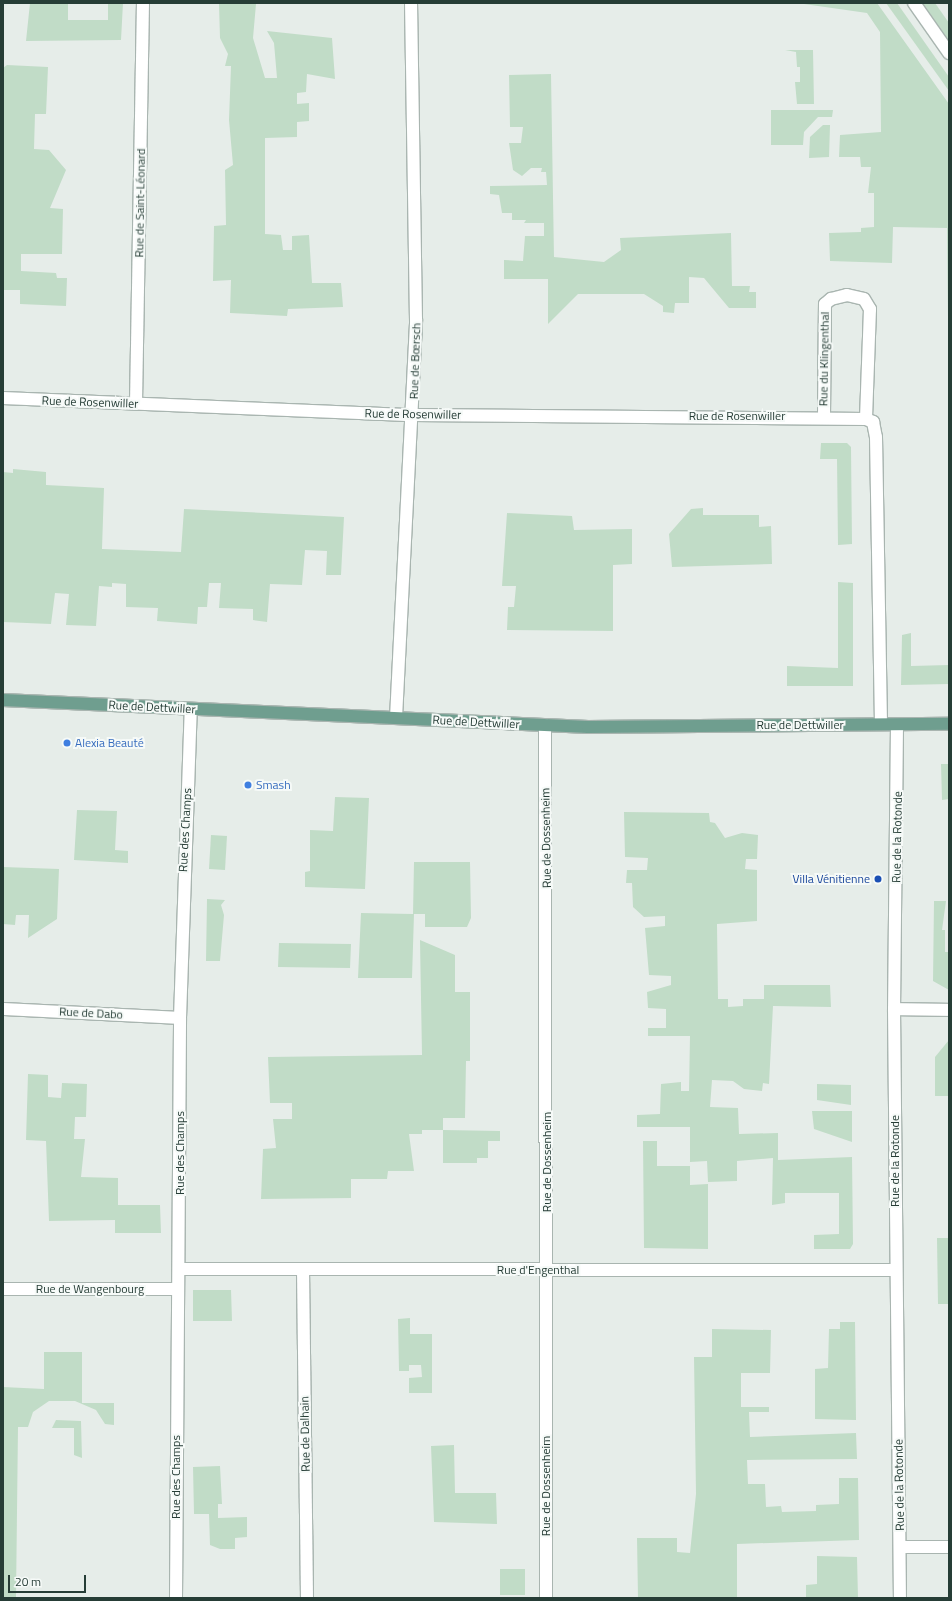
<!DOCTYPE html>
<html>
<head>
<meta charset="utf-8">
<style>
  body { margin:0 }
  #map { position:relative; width:952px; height:1601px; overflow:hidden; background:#e6ede9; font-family:"Titillium Web",sans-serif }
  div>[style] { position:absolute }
  .green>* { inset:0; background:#c1dcc7 }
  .roads { filter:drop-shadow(1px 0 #a9b5b0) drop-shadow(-1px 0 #a9b5b0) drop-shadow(0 1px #a9b5b0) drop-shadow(0 -1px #a9b5b0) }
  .minor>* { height:12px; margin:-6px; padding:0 6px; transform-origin:6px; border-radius:6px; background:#fff }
  .major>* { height:12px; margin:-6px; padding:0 6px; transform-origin:6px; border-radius:6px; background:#6f9e8f }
  .dots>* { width:11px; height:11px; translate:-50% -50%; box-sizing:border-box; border:2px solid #f6faf8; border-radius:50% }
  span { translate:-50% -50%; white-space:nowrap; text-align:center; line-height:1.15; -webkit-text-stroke:4px #f6faf8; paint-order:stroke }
  .street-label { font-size:12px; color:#263d36 }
  .shop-label { font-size:12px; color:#366cbe }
  .left { translate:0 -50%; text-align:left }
  .transit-label { font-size:12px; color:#164399 }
  .right { translate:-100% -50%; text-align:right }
  .frame { position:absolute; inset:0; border:4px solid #263d36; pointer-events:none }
  .scale { position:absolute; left:8px; top:1575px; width:78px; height:18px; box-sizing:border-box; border:2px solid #263d36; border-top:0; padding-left:5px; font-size:12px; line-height:14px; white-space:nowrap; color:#263d36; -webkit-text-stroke:3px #f6faf8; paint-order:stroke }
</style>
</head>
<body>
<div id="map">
  <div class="green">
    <i style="clip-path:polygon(30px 3px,68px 3px,68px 20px,108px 20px,108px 3px,123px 3px,121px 40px,26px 41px)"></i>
    <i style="clip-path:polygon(797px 3px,877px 3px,949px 104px,949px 411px,947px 228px,893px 227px,892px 263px,830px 261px,829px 233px,861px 232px,861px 228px,874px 227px,874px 193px,868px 193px,871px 167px,861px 167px,860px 157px,839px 157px,840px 135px,881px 132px,880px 32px,867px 13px)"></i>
    <i style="clip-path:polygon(886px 3px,897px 3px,949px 77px,949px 91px)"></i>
    <i style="clip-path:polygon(920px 3px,935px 3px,949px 23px,949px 43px)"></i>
    <i style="clip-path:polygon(219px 4px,256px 4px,253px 38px,265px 78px,277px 78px,274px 43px,267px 31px,332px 38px,335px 79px,307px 74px,306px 92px,297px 93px,297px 104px,309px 103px,309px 121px,297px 122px,297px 137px,265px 138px,265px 234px,281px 235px,283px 250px,292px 250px,292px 236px,309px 235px,312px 283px,341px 283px,343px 307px,288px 309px,287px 316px,230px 313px,231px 280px,213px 281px,214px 226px,226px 225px,225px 170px,233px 165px,229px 120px,231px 66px,225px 66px,228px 54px,220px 38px)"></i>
    <i style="clip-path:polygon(785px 50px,813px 50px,814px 104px,797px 104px,795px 82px,800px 82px,800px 67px,797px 67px,796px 52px)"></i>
    <i style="clip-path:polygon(7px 65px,48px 67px,46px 114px,35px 114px,34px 149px,49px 150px,66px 170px,50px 208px,63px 209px,62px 254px,21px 254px,21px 271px,56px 273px,57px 278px,67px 278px,66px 306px,20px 304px,20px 290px,3px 290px,3px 68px)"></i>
    <i style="clip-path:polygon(551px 74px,554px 257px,604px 262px,621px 250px,620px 238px,731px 233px,732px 286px,750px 286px,749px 292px,756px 292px,756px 308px,729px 308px,704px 278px,689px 277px,689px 303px,675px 303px,674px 313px,663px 312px,663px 306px,644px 294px,578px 294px,548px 324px,548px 279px,504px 279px,504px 260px,523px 261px,525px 236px,544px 236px,544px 223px,524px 223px,526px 220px,512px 220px,512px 213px,502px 213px,499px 195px,490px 194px,490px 186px,547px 185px,546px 172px,541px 172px,542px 168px,531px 168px,522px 176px,513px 170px,509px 143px,521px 143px,523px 127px,510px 127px,509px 75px)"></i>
    <i style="clip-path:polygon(771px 110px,833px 110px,832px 117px,818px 117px,804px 132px,803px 145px,771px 145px)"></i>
    <i style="clip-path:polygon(823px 125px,830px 125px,829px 157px,809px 158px,810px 137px)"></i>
    <i style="clip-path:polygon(821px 443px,847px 443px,851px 447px,852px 544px,838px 545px,837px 459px,820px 459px)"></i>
    <i style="clip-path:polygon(13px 469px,46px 472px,46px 485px,104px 488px,102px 549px,181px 552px,184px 509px,344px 517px,341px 575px,326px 575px,327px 551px,305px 550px,302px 585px,270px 584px,267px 622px,253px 620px,253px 609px,219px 608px,221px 583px,209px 583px,207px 607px,198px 607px,197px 624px,157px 621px,158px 608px,126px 607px,126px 584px,112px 583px,112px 587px,99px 586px,96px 626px,66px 625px,69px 594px,55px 593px,51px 624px,3px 622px,3px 472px,13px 473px)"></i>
    <i style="clip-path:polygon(703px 508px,703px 515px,759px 515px,759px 527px,771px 526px,772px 564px,672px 567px,669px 534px,691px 509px)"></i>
    <i style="clip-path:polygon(507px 513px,572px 516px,574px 530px,632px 529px,632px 564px,613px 565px,613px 631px,507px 630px,508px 607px,514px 607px,516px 586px,502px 586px)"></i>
    <i style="clip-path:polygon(838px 582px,853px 583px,853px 686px,787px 686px,787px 666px,838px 668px)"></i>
    <i style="clip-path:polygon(911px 633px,911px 666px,949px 665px,949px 684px,901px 685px,902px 635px)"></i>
    <i style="clip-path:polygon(941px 764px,949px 764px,949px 799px,942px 800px)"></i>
    <i style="clip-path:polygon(335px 797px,369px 798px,365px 889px,305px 887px,305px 872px,310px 871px,310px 830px,333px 831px)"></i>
    <i style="clip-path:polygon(77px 810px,117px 811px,115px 850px,128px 851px,128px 863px,74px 860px)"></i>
    <i style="clip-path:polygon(624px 812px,709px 813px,710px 822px,715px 823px,725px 838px,742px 833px,758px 835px,757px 859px,746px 859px,745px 869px,757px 870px,757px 921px,717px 924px,718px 999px,728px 999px,728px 1007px,743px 1006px,743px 999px,764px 999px,764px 985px,830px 985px,831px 1007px,773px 1006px,769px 1084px,763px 1083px,762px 1091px,744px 1089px,733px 1081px,712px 1080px,710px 1107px,738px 1108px,739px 1134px,778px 1133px,778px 1160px,852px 1157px,853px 1244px,850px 1249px,814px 1249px,814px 1235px,839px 1234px,839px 1193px,785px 1193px,785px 1203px,772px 1205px,773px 1158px,737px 1161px,737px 1181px,708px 1182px,707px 1161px,690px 1162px,690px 1127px,637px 1127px,637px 1115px,660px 1114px,661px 1084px,681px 1082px,681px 1091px,689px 1091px,690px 1036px,648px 1036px,648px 1028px,666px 1028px,666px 1009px,648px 1008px,647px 992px,671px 985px,671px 976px,649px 975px,645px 928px,665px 926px,665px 916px,644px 917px,633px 907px,632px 883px,626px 883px,627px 870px,647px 870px,648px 858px,625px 857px)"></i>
    <i style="clip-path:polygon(211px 835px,227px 836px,225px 870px,209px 869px)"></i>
    <i style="clip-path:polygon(414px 862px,470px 862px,471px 918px,467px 927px,425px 927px,425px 914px,414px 914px,412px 978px,358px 978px,361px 913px,413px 914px)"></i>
    <i style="clip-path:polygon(3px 867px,59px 869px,57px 919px,28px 938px,29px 915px,16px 915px,15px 925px,3px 924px)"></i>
    <i style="clip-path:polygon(207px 899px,225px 900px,221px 905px,224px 915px,220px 961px,206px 961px)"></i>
    <i style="clip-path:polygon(934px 901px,946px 901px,942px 930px,945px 930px,945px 952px,949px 952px,949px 990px,933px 981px)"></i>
    <i style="clip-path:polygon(420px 940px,455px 955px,455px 992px,470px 992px,470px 1061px,466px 1061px,465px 1118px,443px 1118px,443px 1130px,500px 1131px,500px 1141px,488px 1141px,488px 1158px,477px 1158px,477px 1163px,443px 1163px,443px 1130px,422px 1130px,422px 1134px,409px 1134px,414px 1171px,388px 1171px,387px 1179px,351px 1179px,351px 1198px,261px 1199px,263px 1149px,276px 1148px,273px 1119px,292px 1119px,292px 1103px,270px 1103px,268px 1057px,422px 1055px)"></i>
    <i style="clip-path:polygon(279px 943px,351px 944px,350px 968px,278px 967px)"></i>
    <i style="clip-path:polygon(949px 1040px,949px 1096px,935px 1096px,935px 1057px)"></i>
    <i style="clip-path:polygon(28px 1074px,48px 1075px,48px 1097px,61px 1098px,62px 1083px,87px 1084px,86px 1117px,75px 1117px,74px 1139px,85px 1139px,81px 1177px,118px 1178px,118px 1205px,160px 1205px,161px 1233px,115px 1233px,115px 1220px,49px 1221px,46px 1141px,26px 1140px)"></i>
    <i style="clip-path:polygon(817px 1084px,851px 1085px,851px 1105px,817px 1100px)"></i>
    <i style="clip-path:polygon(812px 1111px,852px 1111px,852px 1142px,814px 1129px)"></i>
    <i style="clip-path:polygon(643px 1141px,657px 1141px,657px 1166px,690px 1166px,690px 1185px,708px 1184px,708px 1249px,644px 1248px)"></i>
    <i style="clip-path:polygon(937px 1238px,949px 1238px,949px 1304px,938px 1304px)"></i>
    <i style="clip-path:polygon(193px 1290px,231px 1290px,232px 1321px,193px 1321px)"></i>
    <i style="clip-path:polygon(410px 1318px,410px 1334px,432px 1334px,432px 1393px,409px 1393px,409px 1378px,422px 1377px,421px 1365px,409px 1365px,409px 1371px,399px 1371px,398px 1319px)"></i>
    <i style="clip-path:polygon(840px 1322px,855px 1322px,856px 1420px,815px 1419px,815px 1369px,828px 1368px,829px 1329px,840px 1329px)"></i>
    <i style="clip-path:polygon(712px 1329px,771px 1330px,770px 1373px,741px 1373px,741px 1407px,769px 1407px,769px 1412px,749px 1412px,750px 1437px,856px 1433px,857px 1459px,747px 1460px,748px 1484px,765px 1484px,766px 1507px,781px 1506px,782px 1512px,816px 1511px,816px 1505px,839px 1504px,839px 1478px,858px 1478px,859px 1540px,737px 1544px,737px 1598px,638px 1598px,637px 1538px,677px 1538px,677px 1552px,690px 1553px,696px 1494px,694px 1357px,712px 1357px)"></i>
    <i style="clip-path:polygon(44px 1352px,82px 1352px,82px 1403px,114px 1403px,114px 1425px,105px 1424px,96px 1410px,75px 1401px,49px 1401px,33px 1412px,28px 1427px,18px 1427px,16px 1598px,3px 1598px,3px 1387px,44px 1389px)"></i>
    <i style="clip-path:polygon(56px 1420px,81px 1421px,82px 1458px,74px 1455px,74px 1428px,52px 1428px)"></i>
    <i style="clip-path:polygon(454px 1445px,455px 1493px,496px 1493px,497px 1524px,434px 1522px,431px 1446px)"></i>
    <i style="clip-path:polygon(220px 1466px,222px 1504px,218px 1504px,218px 1518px,247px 1517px,247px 1537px,235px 1538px,235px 1549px,220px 1549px,210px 1545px,209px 1514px,194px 1514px,193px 1467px)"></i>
    <i style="clip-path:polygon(817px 1556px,857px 1557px,858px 1598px,806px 1598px,806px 1585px,817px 1584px)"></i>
    <i style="clip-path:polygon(500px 1569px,525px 1569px,525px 1595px,500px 1595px)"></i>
  </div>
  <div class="roads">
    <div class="minor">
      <i style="left:914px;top:3px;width:61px;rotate:55deg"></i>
      <i style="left:3px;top:398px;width:410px;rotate:2.4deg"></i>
      <i style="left:413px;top:415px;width:453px;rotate:0.5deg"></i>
      <i style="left:866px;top:419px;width:8px;rotate:23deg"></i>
      <i style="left:873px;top:422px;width:15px;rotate:79deg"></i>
      <i style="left:876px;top:437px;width:287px;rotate:89deg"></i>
      <i style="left:136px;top:403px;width:400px;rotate:-89deg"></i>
      <i style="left:824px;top:417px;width:113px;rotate:-89.5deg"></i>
      <i style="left:825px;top:304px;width:8px;rotate:-40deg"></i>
      <i style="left:831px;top:299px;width:16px;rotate:-14deg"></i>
      <i style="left:847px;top:295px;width:17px;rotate:13deg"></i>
      <i style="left:864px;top:299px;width:12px;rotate:59deg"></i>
      <i style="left:870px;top:309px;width:110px;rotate:92.1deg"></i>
      <i style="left:396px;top:718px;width:399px;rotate:-87.1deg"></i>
      <i style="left:416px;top:320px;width:317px;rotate:-90.9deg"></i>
      <i style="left:545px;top:725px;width:873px;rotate:89.93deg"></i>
      <i style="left:897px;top:725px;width:284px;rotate:90.6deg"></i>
      <i style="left:894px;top:1009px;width:589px;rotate:89.42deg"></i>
      <i style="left:3px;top:1009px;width:177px;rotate:2.9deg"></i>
      <i style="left:894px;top:1009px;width:55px;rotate:1deg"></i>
      <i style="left:180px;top:1269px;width:716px;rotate:0.08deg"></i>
      <i style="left:303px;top:1270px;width:328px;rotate:89.3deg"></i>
      <i style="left:3px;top:1289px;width:174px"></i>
      <i style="left:900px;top:1547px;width:49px"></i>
      <i style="left:176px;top:1598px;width:580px;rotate:-89.6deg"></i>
      <i style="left:180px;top:1018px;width:309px;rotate:-88deg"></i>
    </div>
    <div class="major">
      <i style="left:3px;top:700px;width:586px;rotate:2.64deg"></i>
      <i style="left:588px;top:727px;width:361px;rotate:-0.5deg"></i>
    </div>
  </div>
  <div class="dots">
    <i style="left:67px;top:743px;background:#3f7fe0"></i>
    <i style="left:248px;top:785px;background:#3f7fe0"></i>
    <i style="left:878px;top:879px;background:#1a4fb4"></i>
  </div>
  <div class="street-label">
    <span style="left:140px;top:203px;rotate:-89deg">Rue de Saint-Léonard</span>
    <span style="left:824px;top:359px;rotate:-89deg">Rue du Klingenthal</span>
    <span style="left:415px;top:361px;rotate:-88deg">Rue de Bœrsch</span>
    <span style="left:90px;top:402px;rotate:2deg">Rue de Rosenwiller</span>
    <span style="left:413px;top:414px;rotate:1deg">Rue de Rosenwiller</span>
    <span style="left:737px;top:416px">Rue de Rosenwiller</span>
    <span style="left:152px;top:707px;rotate:3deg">Rue de Dettwiller</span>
    <span style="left:476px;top:722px;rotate:3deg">Rue de Dettwiller</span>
    <span style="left:800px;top:725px">Rue de Dettwiller</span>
    <span style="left:185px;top:830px;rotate:-87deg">Rue des Champs</span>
    <span style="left:897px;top:837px;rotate:-89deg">Rue de la Rotonde</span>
    <span style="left:546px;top:838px;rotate:-91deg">Rue de Dossenheim</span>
    <span style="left:91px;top:1013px;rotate:3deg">Rue de Dabo</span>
    <span style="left:180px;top:1153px;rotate:-90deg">Rue des Champs</span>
    <span style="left:895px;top:1161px;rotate:-90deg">Rue de la Rotonde</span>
    <span style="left:547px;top:1162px;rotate:-90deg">Rue de Dossenheim</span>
    <span style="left:538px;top:1270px">Rue d'Engenthal</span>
    <span style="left:90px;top:1289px">Rue de Wangenbourg</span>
    <span style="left:305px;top:1434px;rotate:-91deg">Rue de Dalhain</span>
    <span style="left:176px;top:1477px;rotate:-90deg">Rue des Champs</span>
    <span style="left:899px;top:1485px;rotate:-91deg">Rue de la Rotonde</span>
    <span style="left:546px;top:1486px;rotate:-90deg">Rue de Dossenheim</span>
  </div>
  <div class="shop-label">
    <span class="left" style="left:75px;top:743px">Alexia Beauté</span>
    <span class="left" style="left:256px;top:785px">Smash</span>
  </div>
  <div class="transit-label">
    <span class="right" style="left:870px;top:879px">Villa Vénitienne</span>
  </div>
  <div class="frame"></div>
  <div class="scale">20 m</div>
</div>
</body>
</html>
